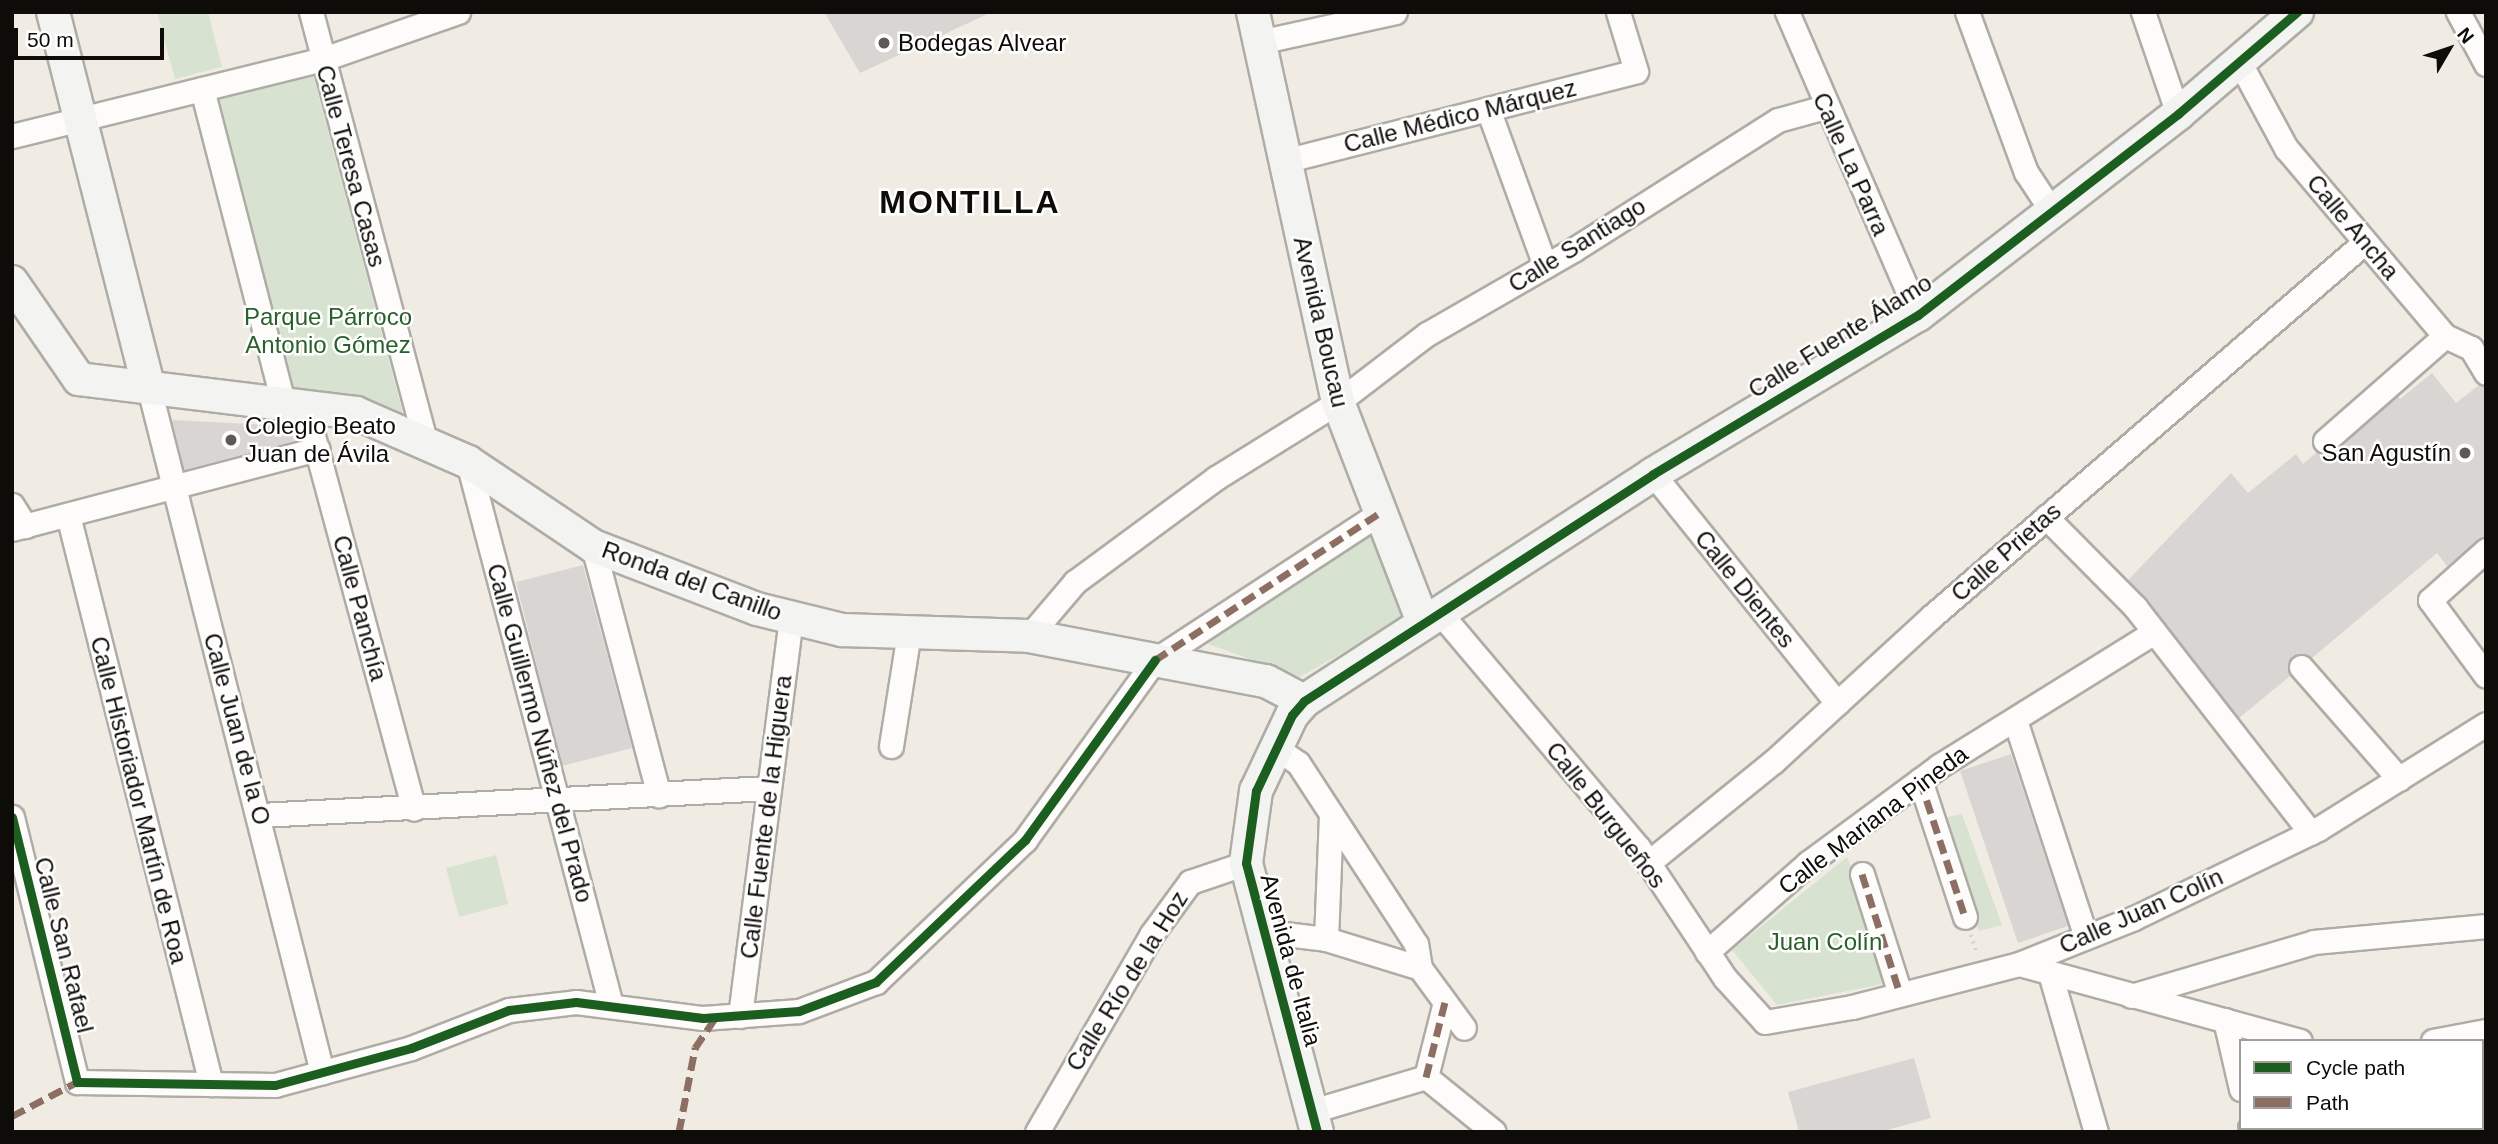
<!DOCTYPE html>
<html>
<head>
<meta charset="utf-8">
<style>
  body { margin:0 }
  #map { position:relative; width:2498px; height:1144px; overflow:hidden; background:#f0ece4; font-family:Helvetica,sans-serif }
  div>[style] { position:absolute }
  .green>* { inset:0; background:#d7e3d0 }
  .building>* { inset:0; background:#d9d5d3 }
  .path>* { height:3.5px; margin-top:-1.75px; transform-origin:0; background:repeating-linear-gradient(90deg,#d2d2d0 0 2px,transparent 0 7px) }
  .roads { filter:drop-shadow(2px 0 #afaca6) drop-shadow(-2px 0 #afaca6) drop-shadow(0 2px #afaca6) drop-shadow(0 -2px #afaca6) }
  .street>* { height:23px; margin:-11.5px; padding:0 11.5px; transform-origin:11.5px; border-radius:11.5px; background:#fdfcfb }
  .secondary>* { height:32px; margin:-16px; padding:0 16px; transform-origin:16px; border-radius:16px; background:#f3f4f1 }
  .quiet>* { height:7px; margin-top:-3.5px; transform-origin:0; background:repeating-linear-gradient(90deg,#8d6e63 0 14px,transparent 0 21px) }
  .cycleway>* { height:9px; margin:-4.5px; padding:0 4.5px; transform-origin:4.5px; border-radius:4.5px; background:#1b5e20 }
  .dots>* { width:19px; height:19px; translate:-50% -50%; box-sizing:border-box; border:4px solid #fff; border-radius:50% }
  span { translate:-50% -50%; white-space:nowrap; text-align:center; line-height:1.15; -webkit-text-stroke:5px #fff; paint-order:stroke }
  .poi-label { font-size:24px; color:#0e0c08 }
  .left { translate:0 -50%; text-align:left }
  .right { translate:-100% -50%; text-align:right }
  .street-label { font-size:24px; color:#0e0c08 }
  .park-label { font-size:24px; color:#2a602c }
  .district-label { font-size:32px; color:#0e0c08; font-weight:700; letter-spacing:2px }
  .frame { position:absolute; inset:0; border:14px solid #0e0c08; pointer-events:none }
  .legend { position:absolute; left:2239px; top:1039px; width:245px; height:91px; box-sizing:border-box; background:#fff; border:2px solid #9f9e9c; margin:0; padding:9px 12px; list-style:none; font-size:21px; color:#0e0c08 }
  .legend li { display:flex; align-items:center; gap:14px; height:35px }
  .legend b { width:35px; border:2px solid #9f9e9c }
  .north { position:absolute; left:2414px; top:14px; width:70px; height:70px; -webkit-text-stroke:5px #fff; paint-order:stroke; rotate:51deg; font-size:19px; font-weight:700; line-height:28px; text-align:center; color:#0e0c08 }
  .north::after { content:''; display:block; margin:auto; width:24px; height:32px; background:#0e0c08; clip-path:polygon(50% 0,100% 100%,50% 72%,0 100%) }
  .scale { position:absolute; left:14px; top:28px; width:150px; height:32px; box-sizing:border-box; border:4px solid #0e0c08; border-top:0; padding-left:9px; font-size:21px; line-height:24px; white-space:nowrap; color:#0e0c08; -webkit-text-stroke:5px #fff; paint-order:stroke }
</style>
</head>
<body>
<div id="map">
  <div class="green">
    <i style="clip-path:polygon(157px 12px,208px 12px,222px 67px,175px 79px)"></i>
    <i style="clip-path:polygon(313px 74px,405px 421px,292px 392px,217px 98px)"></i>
    <i style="clip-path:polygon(1370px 532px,1407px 616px,1300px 677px,1208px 644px,1333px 549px,1332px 558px)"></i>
    <i style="clip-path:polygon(1962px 814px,2002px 925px,1979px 931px,1943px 818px)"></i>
    <i style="clip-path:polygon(496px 855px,508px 904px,459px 917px,446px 868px)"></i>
    <i style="clip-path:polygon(1847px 857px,1898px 981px,1777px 1005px,1732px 950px)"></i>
  </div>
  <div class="building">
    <i style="clip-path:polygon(824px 12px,992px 12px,860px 73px)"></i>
    <i style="clip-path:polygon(2432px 373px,2456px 403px,2479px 385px,2486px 387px,2486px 536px,2447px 566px,2437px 553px,2312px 658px,2305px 654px,2292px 656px,2288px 663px,2290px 676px,2239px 718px,2128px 580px,2231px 473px,2248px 493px,2296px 454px,2303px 464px,2317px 452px,2334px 452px,2398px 396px,2400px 399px)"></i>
    <i style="clip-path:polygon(172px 420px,290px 426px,294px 441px,184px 470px)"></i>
    <i style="clip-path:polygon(583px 565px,632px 748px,562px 766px,516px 582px)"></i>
    <i style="clip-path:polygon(2011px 754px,2068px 926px,2018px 943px,1960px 771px)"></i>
    <i style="clip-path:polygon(1914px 1058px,1931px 1118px,1880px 1132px,1799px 1132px,1788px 1092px)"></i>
  </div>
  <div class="path">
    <i style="left:1971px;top:935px;width:20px;rotate:72deg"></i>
  </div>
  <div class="roads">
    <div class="street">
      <i style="left:311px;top:12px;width:443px;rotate:75.1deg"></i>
      <i style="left:1787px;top:12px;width:330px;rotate:66.6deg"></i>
      <i style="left:1967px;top:12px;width:171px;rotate:69.8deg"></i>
      <i style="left:2026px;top:172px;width:45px;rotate:56.7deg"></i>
      <i style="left:2143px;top:12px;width:108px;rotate:71.1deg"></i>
      <i style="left:2458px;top:12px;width:59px;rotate:61.7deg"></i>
      <i style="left:1259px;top:42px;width:139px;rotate:-12.4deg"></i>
      <i style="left:2240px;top:63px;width:97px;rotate:61.6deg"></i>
      <i style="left:2286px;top:148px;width:246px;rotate:49.8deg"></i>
      <i style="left:2445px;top:336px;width:29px;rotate:25deg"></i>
      <i style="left:2471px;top:348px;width:29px;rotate:59deg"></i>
      <i style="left:202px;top:89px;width:326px;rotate:75.5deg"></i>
      <i style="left:1488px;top:109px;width:167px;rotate:70deg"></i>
      <i style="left:12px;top:136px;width:320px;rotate:-13.9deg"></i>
      <i style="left:323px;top:59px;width:143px;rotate:-19.2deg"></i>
      <i style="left:1284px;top:161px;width:363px;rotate:-14.3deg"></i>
      <i style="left:1636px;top:71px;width:62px;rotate:-107deg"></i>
      <i style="left:149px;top:388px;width:706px;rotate:75.81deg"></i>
      <i style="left:305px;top:406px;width:417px;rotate:74.9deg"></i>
      <i style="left:2325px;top:441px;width:159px;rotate:-41.2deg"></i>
      <i style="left:468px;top:462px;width:562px;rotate:75.25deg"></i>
      <i style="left:1653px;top:474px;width:294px;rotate:51.2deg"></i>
      <i style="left:12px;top:505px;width:25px;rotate:58deg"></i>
      <i style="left:68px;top:515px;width:587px;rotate:75.89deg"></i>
      <i style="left:2046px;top:517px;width:127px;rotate:45.3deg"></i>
      <i style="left:2135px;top:607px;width:286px;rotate:52.1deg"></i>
      <i style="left:12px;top:529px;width:316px;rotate:-14.7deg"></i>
      <i style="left:593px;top:546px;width:258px;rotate:75.2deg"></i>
      <i style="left:2486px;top:550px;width:75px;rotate:138.2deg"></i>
      <i style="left:2430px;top:600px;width:94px;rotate:53.6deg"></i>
      <i style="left:1440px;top:613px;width:307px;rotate:49.8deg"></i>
      <i style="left:1638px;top:847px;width:157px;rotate:56.4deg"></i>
      <i style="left:1725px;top:978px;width:59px;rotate:47.7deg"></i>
      <i style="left:1765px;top:1022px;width:88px;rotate:-9.8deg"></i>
      <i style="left:1852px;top:1007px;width:172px;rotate:-14.4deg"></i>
      <i style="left:2019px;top:964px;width:124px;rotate:-21.8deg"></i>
      <i style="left:2134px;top:918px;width:204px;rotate:-25.8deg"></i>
      <i style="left:2318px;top:829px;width:198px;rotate:-32deg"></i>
      <i style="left:1029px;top:636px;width:71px;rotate:-49.6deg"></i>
      <i style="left:1075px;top:582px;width:175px;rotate:-36.4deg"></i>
      <i style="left:1216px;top:478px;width:144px;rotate:-31.9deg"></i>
      <i style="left:1338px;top:402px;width:112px;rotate:-37.4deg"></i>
      <i style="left:1427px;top:334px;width:168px;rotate:-29.9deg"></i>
      <i style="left:1573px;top:250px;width:243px;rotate:-32.4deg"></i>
      <i style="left:1778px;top:120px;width:49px;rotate:-15.5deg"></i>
      <i style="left:2301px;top:667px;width:149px;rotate:48.8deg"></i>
      <i style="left:2015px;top:720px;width:228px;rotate:71.9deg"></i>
      <i style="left:891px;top:746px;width:115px;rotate:-81deg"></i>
      <i style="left:1920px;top:780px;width:144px;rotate:71.8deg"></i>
      <i style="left:260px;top:815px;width:510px;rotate:-3.04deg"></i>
      <i style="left:12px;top:817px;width:273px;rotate:76.2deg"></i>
      <i style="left:77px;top:1082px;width:198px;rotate:0.9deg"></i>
      <i style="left:275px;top:1085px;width:141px;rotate:-15.2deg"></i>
      <i style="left:411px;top:1048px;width:105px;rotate:-21.2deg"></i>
      <i style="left:509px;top:1010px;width:67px;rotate:-6.8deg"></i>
      <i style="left:576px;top:1002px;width:128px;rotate:7.2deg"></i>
      <i style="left:703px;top:1018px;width:96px;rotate:-4.2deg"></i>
      <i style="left:799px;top:1011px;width:82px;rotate:-20.6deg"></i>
      <i style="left:876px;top:982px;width:206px;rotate:-43.6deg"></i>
      <i style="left:1025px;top:840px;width:222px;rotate:-54.2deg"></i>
      <i style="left:1155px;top:660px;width:270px;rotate:-33.2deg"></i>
      <i style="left:1648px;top:863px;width:162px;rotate:-39deg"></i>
      <i style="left:1774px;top:761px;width:213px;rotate:-42.5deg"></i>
      <i style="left:1931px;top:617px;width:574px;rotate:-40.83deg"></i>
      <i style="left:1862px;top:874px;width:126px;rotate:72.4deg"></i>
      <i style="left:1260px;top:931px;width:66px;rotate:6.9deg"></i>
      <i style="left:1326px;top:939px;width:98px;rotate:17.1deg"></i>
      <i style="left:1420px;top:968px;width:24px;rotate:-99deg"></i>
      <i style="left:1416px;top:944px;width:216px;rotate:-123.1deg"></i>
      <i style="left:1298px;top:763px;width:29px;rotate:-146deg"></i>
      <i style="left:1326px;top:939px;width:125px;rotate:-87.7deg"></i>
      <i style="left:1707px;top:952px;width:135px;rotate:-41.4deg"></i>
      <i style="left:1808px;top:863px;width:163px;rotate:-36.5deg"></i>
      <i style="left:1939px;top:766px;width:253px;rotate:-31.9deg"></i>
      <i style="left:2019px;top:964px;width:291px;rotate:15.3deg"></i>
      <i style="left:1420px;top:968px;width:74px;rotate:53.7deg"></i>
      <i style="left:2050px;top:973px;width:166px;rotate:73.9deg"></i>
      <i style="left:2131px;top:996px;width:191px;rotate:-16.4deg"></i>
      <i style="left:2314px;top:942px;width:173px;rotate:-5.3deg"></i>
      <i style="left:740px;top:1016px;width:401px;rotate:-82.7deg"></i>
      <i style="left:2225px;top:1020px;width:71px;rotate:76.9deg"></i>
      <i style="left:2433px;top:1041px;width:54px;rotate:-10.7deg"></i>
      <i style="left:1426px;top:1077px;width:77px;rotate:-75.8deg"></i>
      <i style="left:1312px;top:1111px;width:119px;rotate:-16.6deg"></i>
      <i style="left:1426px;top:1077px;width:87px;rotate:39deg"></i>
      <i style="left:2250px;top:1128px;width:4px;rotate:76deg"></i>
      <i style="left:2369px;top:1128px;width:4px;rotate:76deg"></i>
      <i style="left:1037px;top:1132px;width:228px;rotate:-59.9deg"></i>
      <i style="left:1151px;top:935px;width:66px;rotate:-53.7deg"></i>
      <i style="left:1190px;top:882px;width:59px;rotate:-18.7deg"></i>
    </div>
    <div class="secondary">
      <i style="left:53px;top:12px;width:388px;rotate:75.7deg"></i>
      <i style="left:1253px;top:12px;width:399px;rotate:77.7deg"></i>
      <i style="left:1338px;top:402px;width:236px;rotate:68.9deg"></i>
      <i style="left:12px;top:282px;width:118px;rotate:55.4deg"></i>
      <i style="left:79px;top:379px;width:279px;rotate:7deg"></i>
      <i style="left:356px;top:413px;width:122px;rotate:23.6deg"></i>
      <i style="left:468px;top:462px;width:151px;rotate:33.9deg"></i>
      <i style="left:593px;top:546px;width:176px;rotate:21deg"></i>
      <i style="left:757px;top:609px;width:88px;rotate:13.9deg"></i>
      <i style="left:842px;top:630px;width:187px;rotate:1.8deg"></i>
      <i style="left:1029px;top:636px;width:241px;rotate:10.8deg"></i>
      <i style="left:1266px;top:681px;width:43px;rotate:27.8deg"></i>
      <i style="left:1317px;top:1132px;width:278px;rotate:-104.8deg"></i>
      <i style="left:1246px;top:863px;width:73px;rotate:-82.1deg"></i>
      <i style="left:1256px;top:791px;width:84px;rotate:-64.7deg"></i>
      <i style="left:1292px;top:715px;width:18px;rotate:-49deg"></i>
      <i style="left:1304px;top:701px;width:416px;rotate:-33deg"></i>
      <i style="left:1653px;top:474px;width:309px;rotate:-31deg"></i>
      <i style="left:1918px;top:315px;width:329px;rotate:-37.7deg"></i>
      <i style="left:2178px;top:114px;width:157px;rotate:-40.6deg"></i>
    </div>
  </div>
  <div class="quiet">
    <i style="left:1155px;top:660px;width:270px;rotate:-33.2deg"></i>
    <i style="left:1920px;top:780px;width:144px;rotate:71.8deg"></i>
    <i style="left:1862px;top:874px;width:126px;rotate:72.4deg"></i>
    <i style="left:1426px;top:1077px;width:77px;rotate:-75.8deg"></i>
    <i style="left:12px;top:1116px;width:73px;rotate:-27.6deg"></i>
    <i style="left:679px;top:1132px;width:86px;rotate:-79.2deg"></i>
    <i style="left:695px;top:1048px;width:36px;rotate:-56deg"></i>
  </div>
  <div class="cycleway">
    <i style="left:12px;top:817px;width:273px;rotate:76.2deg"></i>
    <i style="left:77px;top:1082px;width:198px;rotate:0.9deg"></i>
    <i style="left:275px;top:1085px;width:141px;rotate:-15.2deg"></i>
    <i style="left:411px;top:1048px;width:105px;rotate:-21.2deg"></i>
    <i style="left:509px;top:1010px;width:67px;rotate:-6.8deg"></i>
    <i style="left:576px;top:1002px;width:128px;rotate:7.2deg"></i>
    <i style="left:703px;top:1018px;width:96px;rotate:-4.2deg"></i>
    <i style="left:799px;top:1011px;width:82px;rotate:-20.6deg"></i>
    <i style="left:876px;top:982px;width:206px;rotate:-43.6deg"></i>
    <i style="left:1025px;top:840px;width:222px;rotate:-54.2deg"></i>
    <i style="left:1317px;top:1132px;width:278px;rotate:-104.8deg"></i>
    <i style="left:1246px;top:863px;width:73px;rotate:-82.1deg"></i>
    <i style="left:1256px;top:791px;width:84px;rotate:-64.7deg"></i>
    <i style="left:1292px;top:715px;width:18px;rotate:-49deg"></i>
    <i style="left:1304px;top:701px;width:416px;rotate:-33deg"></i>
    <i style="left:1653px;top:474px;width:309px;rotate:-31deg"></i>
    <i style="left:1918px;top:315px;width:329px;rotate:-37.7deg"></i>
    <i style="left:2178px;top:114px;width:157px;rotate:-40.6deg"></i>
  </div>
  <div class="dots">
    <i style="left:884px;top:43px;background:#5d5a55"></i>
    <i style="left:231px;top:440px;background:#5d5a55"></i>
    <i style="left:2465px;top:453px;background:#5d5a55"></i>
  </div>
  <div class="poi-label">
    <span class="left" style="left:898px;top:43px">Bodegas Alvear</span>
    <span class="left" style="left:245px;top:440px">Colegio Beato<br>Juan de Ávila</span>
    <span class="right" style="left:2451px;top:453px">San Agustín</span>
  </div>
  <div class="street-label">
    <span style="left:1460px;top:116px;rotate:-14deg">Calle Médico Márquez</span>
    <span style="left:1851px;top:164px;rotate:66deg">Calle La Parra</span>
    <span style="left:351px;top:166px;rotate:75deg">Calle Teresa Casas</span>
    <span style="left:2353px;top:227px;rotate:50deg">Calle Ancha</span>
    <span style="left:1577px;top:245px;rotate:-32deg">Calle Santiago</span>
    <span style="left:1321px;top:322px;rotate:77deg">Avenida Boucau</span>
    <span style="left:1840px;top:336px;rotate:-32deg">Calle Fuente Álamo</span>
    <span style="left:2006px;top:552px;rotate:-41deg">Calle Prietas</span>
    <span style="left:692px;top:581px;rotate:20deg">Ronda del Canillo</span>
    <span style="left:1745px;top:589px;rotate:51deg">Calle Dientes</span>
    <span style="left:360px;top:608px;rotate:75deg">Calle Panchía</span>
    <span style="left:237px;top:729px;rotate:75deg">Calle Juan de la O</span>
    <span style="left:540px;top:733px;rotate:75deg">Calle Guillermo Núñez del Prado</span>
    <span style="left:139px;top:800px;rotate:76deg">Calle Historiador Martín de Roa</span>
    <span style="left:1606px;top:815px;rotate:52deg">Calle Burgueños</span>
    <span style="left:766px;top:817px;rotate:-83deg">Calle Fuente de la Higuera</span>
    <span style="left:1873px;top:820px;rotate:-37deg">Calle Mariana Pineda</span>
    <span style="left:2141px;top:911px;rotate:-24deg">Calle Juan Colín</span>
    <span style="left:64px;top:945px;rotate:76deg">Calle San Rafael</span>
    <span style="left:1291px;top:960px;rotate:75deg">Avenida de Italia</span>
    <span style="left:1127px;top:981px;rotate:-58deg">Calle Río de la Hoz</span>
  </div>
  <div class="park-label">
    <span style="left:328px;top:331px">Parque Párroco<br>Antonio Gómez</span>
    <span style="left:1825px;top:942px">Juan Colín</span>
  </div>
  <div class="district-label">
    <span style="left:970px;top:202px">MONTILLA</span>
  </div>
  <div class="frame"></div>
  <ul class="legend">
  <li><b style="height:9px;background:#1b5e20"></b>Cycle path</li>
  <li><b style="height:9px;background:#8d6e63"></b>Path</li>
  </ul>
  <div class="north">N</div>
  <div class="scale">50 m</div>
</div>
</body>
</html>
